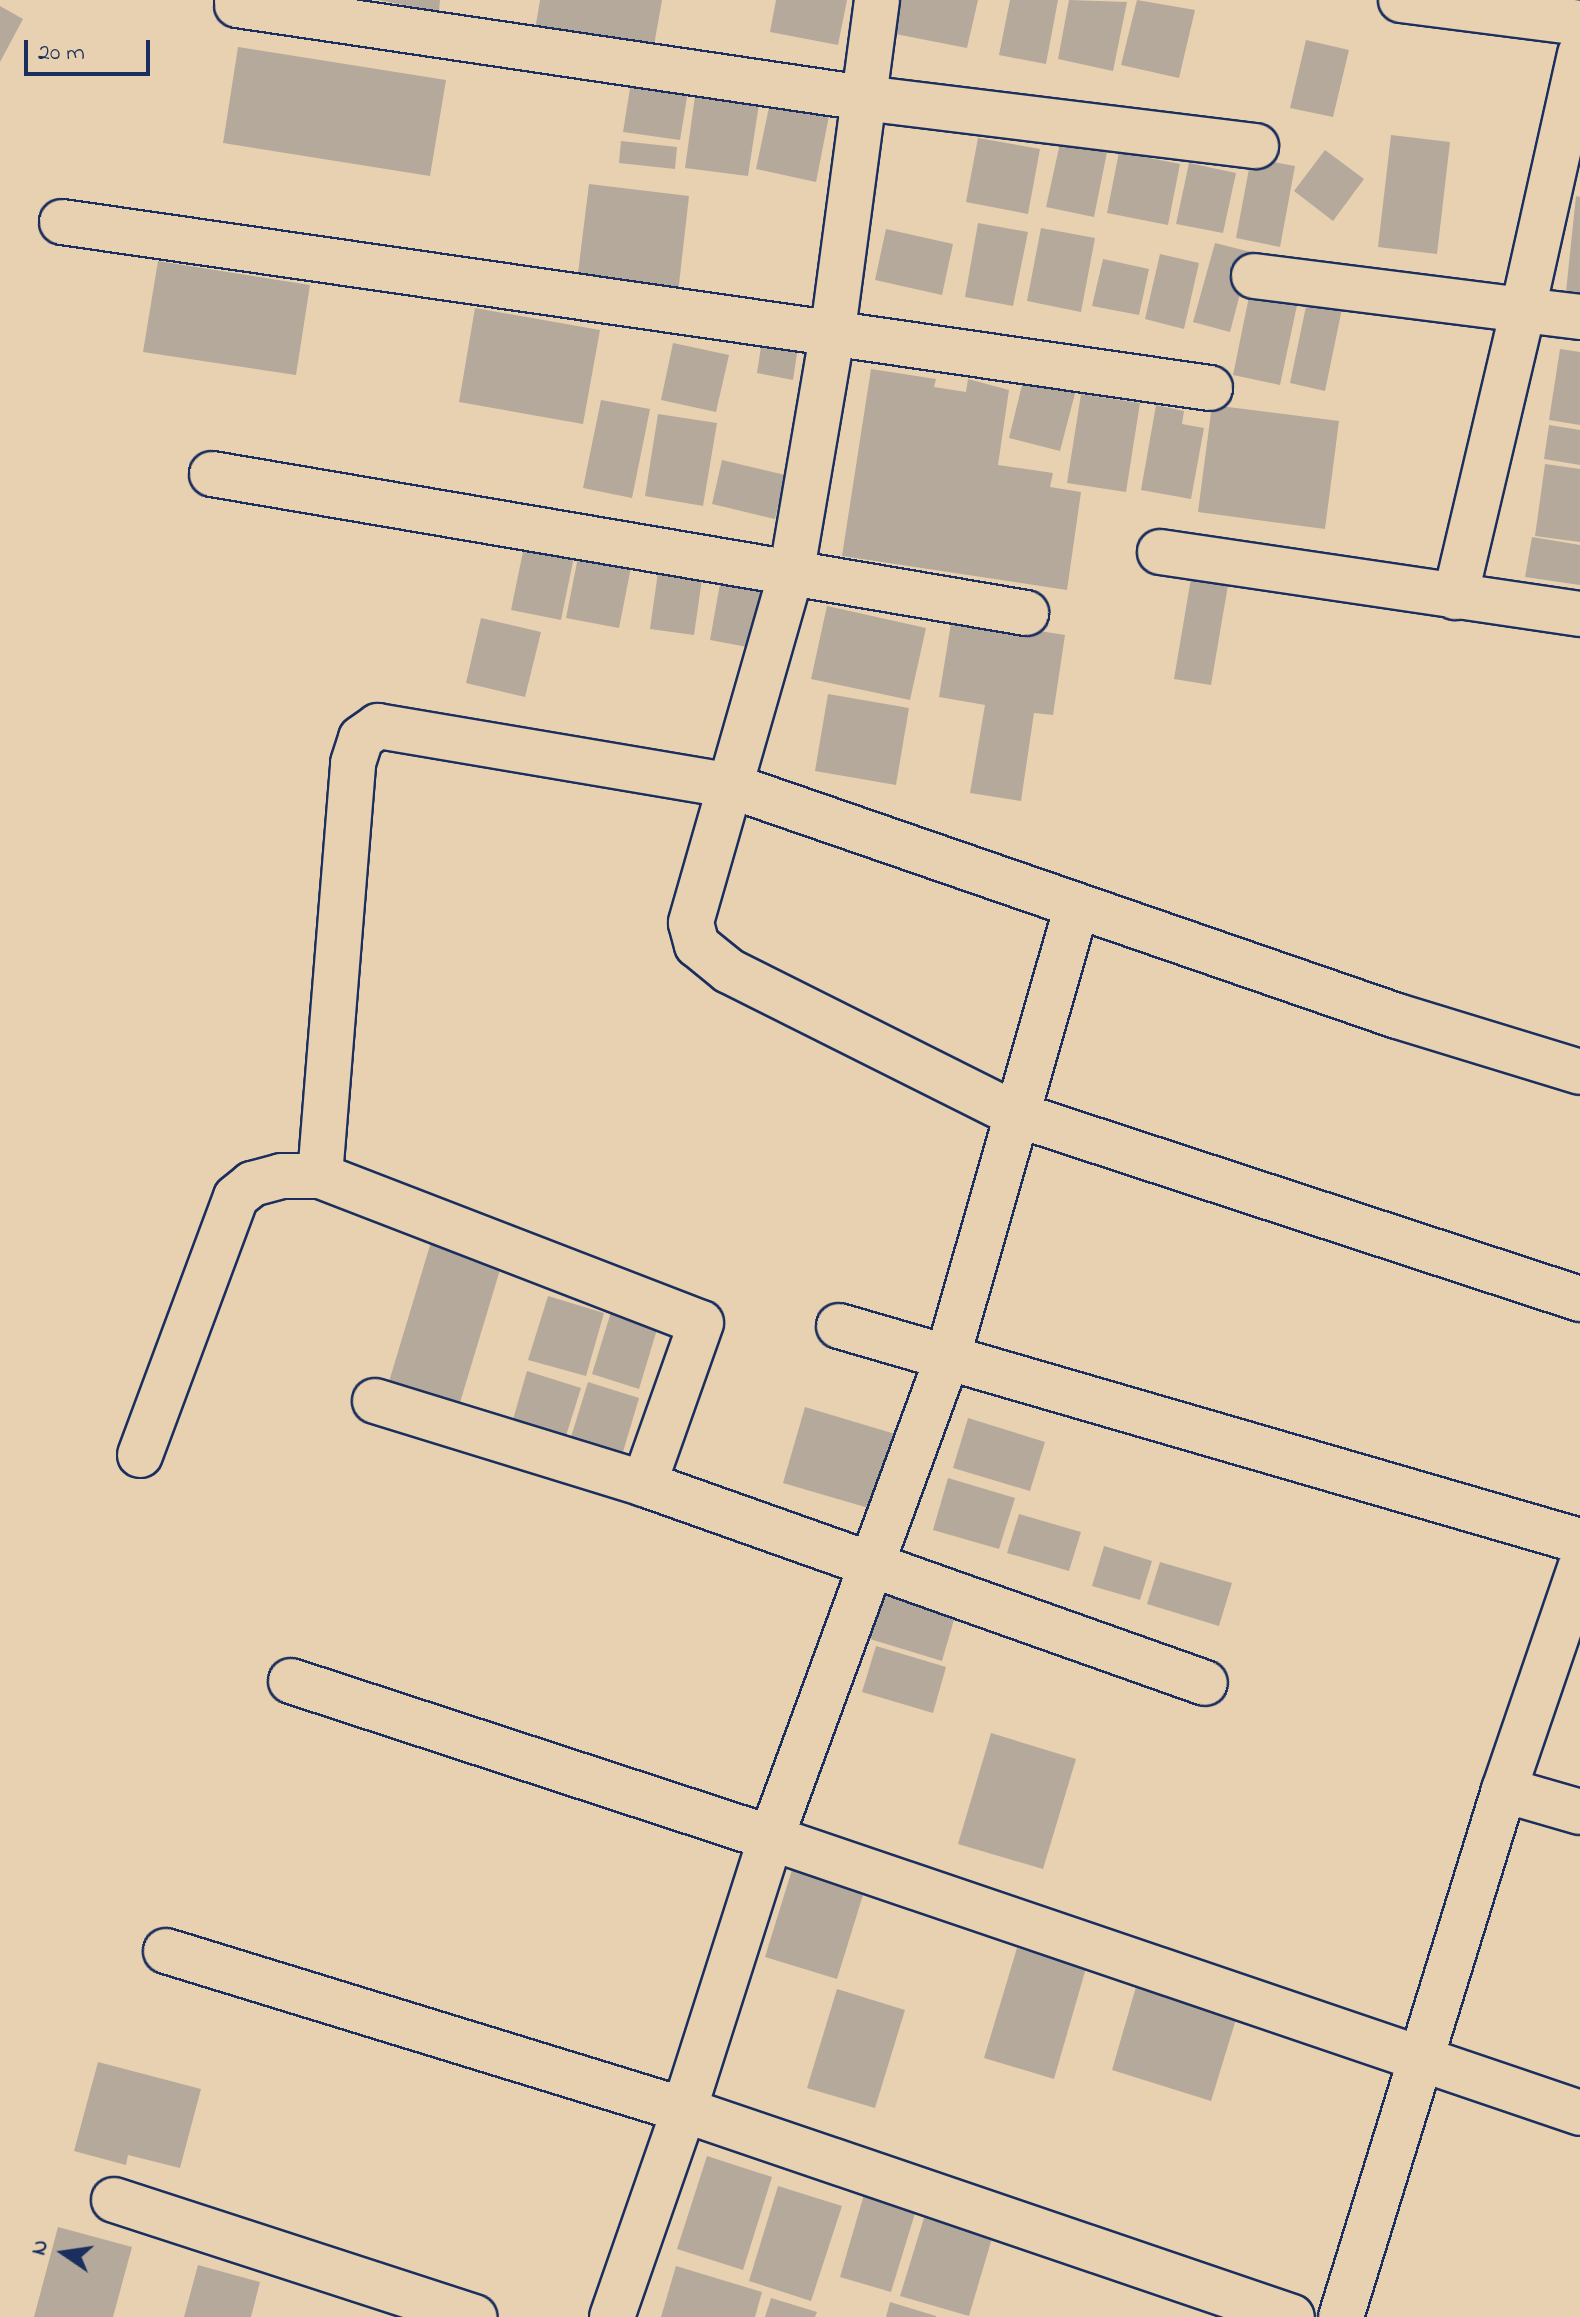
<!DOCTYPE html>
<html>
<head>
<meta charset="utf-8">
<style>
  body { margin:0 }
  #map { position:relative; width:1580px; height:2317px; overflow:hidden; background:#e8d1b1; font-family:"Indie Flower",sans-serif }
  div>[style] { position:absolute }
  .building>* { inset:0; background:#b5a99c }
  .roads { filter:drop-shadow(2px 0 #1b2f5e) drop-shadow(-2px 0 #1b2f5e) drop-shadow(0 2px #1b2f5e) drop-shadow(0 -2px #1b2f5e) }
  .minor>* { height:44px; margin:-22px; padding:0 22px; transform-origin:22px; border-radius:22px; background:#e8d1b1 }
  span { translate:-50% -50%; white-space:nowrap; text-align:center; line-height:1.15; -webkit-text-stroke:7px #e8d1b1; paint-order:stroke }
  .north { position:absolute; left:24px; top:2213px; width:80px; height:80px; -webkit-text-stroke:6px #e8d1b1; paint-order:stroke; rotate:283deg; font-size:22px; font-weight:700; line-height:32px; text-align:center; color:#1b2f5e }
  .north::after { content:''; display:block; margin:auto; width:28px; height:36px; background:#1b2f5e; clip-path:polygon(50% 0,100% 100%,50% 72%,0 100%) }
  .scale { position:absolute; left:24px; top:40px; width:126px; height:36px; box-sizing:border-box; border:4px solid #1b2f5e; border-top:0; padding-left:10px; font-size:24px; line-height:28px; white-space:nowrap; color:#1b2f5e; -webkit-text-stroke:6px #e8d1b1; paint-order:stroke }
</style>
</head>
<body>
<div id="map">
  <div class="building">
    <i style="clip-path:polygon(378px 0,440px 0,439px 12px)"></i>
    <i style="clip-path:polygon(540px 0,662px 0,653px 51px,535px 30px)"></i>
    <i style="clip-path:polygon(776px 0,847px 0,838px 45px,770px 32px)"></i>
    <i style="clip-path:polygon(886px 0,978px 0,967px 48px,880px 31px)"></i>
    <i style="clip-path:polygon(1010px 0,1058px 0,1046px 64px,999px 55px)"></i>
    <i style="clip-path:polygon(1069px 0,1127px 2px,1113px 71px,1058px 59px)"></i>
    <i style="clip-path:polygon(1137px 0,1195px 10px,1179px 78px,1121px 65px)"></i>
    <i style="clip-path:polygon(0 6px,23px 19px,0 62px)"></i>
    <i style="clip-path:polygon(1306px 40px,1349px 50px,1333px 117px,1290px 108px)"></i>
    <i style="clip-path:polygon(238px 47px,446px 80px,430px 176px,223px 143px)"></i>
    <i style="clip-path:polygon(632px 76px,689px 85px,680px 140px,623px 132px)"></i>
    <i style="clip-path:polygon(772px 93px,831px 106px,816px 182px,756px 169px)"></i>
    <i style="clip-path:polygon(695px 96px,759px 104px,748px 176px,685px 168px)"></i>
    <i style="clip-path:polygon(1391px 135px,1450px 142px,1437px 254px,1378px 247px)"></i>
    <i style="clip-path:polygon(978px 138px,1040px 149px,1028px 214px,966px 202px)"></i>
    <i style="clip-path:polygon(621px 141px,677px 147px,675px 169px,619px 163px)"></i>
    <i style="clip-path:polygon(1060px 143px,1107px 152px,1094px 217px,1046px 207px)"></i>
    <i style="clip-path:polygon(1325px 150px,1364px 179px,1333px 221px,1294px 191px)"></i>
    <i style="clip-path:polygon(1119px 152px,1180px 164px,1168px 225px,1107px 213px)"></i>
    <i style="clip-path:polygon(1251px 158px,1295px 166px,1280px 247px,1236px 238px)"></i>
    <i style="clip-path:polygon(1189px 163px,1236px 173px,1223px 233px,1176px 224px)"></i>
    <i style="clip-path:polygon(589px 184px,689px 196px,678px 293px,577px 281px)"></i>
    <i style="clip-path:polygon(1576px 196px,1580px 197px,1580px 302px,1565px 301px)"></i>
    <i style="clip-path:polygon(978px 223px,1028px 232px,1013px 306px,965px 297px)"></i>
    <i style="clip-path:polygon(1041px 228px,1095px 238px,1081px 312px,1027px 301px)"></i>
    <i style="clip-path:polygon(886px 229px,953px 244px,942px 295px,875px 280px)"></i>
    <i style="clip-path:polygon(1215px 243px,1251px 252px,1230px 332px,1193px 322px)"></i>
    <i style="clip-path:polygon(1160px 254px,1199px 263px,1184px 329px,1145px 319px)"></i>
    <i style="clip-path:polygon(1103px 259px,1149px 269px,1139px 315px,1092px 306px)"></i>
    <i style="clip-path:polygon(158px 261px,310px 285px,296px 375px,143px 352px)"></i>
    <i style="clip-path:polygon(1251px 287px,1299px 296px,1280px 385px,1233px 375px)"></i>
    <i style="clip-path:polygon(1309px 292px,1344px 299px,1325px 391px,1290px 383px)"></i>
    <i style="clip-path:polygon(475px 308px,600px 330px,583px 424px,459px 402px)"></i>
    <i style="clip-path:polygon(763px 334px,799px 340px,793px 380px,757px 373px)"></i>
    <i style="clip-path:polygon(673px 343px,729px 355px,716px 412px,661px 400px)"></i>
    <i style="clip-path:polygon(1560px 349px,1580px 352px,1580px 425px,1549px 420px)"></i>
    <i style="clip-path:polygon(871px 369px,936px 379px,934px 387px,966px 392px,968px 379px,1009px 390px,998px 465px,1053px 473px,1050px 487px,1081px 492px,1067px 590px,842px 556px)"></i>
    <i style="clip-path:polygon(1026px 369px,1078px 382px,1060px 451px,1009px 438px)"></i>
    <i style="clip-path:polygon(1081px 394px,1140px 403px,1126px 492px,1067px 483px)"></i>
    <i style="clip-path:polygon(601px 400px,650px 409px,632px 498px,583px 488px)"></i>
    <i style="clip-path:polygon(1156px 405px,1184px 411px,1182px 424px,1204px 428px,1191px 499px,1141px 490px)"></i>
    <i style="clip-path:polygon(1212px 405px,1339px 421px,1325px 529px,1198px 512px)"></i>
    <i style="clip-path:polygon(658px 414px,717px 423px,703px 506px,645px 496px)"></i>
    <i style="clip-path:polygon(1549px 425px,1580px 430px,1580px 465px,1544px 459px)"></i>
    <i style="clip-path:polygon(722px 460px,785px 475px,775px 519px,712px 504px)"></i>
    <i style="clip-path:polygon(1545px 464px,1580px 469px,1580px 542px,1535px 536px)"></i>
    <i style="clip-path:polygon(526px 537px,576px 547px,561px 620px,511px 610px)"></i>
    <i style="clip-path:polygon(1532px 537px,1580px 545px,1580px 585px,1525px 577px)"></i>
    <i style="clip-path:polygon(580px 547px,633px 557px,619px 628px,566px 618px)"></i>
    <i style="clip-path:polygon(658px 572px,702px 579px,694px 635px,650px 629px)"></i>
    <i style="clip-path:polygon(721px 578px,769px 586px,758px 649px,710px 640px)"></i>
    <i style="clip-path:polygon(1191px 578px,1228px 585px,1211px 685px,1174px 679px)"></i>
    <i style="clip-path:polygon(827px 606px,926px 628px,910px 700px,811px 679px)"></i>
    <i style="clip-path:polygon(952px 617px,1065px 635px,1053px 715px,1034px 713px,1021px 801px,970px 793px,985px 705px,939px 697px)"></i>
    <i style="clip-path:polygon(481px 618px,541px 632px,525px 697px,466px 683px)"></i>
    <i style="clip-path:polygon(828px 694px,909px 708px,896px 785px,815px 771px)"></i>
    <i style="clip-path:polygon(431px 1242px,502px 1263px,459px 1406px,388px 1385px)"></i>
    <i style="clip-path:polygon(548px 1296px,604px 1313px,586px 1376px,528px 1360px)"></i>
    <i style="clip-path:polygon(611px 1312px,658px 1326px,639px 1389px,592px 1374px)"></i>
    <i style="clip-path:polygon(527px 1371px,581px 1388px,565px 1439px,512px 1423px)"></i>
    <i style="clip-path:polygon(588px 1382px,639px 1398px,623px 1452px,571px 1437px)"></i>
    <i style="clip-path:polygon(805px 1407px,895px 1434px,872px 1509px,783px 1483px)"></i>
    <i style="clip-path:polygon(968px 1418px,1045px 1442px,1030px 1491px,953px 1468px)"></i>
    <i style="clip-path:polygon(948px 1478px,1015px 1498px,999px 1549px,933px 1530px)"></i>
    <i style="clip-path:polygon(1019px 1514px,1081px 1532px,1069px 1571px,1007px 1553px)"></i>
    <i style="clip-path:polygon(1104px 1546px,1152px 1561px,1140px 1600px,1092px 1586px)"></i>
    <i style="clip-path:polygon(1160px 1562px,1232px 1583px,1219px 1626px,1147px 1604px)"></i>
    <i style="clip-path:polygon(889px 1577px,960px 1599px,942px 1661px,870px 1639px)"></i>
    <i style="clip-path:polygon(876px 1646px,946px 1667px,933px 1713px,862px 1692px)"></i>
    <i style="clip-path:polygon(991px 1733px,1076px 1759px,1043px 1869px,958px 1844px)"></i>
    <i style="clip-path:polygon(795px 1860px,867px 1882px,837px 1979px,765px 1957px)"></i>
    <i style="clip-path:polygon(1017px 1948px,1086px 1968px,1054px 2079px,984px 2058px)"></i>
    <i style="clip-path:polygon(1140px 1973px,1241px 2003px,1211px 2101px,1112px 2070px)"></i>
    <i style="clip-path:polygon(837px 1989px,905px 2010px,875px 2108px,807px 2088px)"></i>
    <i style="clip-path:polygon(98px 2062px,201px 2089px,180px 2168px,128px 2155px,126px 2165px,74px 2151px)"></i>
    <i style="clip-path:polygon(707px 2156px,772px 2177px,743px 2270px,677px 2249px)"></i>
    <i style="clip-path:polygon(867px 2184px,919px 2200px,891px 2292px,840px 2277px)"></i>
    <i style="clip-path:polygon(778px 2186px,842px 2206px,811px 2301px,749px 2281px)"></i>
    <i style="clip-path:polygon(927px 2208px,995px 2228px,969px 2316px,900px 2296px)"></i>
    <i style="clip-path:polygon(58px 2227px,132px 2247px,113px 2317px,34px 2317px)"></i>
    <i style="clip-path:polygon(198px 2265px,260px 2282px,251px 2317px,184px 2317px)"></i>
    <i style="clip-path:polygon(676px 2266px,762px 2292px,755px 2317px,661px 2317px)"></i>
    <i style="clip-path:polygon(771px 2298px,817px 2312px,815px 2317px,765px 2317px)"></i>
    <i style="clip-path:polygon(890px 2302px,936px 2316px,936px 2317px,886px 2317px)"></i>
  </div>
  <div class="roads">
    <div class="minor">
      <i style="left:877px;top:0;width:339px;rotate:97.6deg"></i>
      <i style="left:832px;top:336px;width:237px;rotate:99.7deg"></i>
      <i style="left:792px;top:570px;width:367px;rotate:106deg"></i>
      <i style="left:691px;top:923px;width:23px;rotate:75deg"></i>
      <i style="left:697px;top:945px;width:41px;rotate:39.1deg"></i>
      <i style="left:729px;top:971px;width:320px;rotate:26.6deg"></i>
      <i style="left:1015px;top:1114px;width:595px;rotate:18.13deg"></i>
      <i style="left:1401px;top:0;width:180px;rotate:7.3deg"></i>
      <i style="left:237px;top:5px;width:634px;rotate:8.44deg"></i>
      <i style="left:864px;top:98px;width:395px;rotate:7deg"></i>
      <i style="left:1580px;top:54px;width:262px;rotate:102.6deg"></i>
      <i style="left:1523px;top:310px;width:57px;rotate:7deg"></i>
      <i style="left:62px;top:222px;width:1160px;rotate:8.23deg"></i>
      <i style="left:1254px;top:276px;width:271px;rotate:7.2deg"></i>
      <i style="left:1523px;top:310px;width:295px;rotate:103.3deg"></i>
      <i style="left:212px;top:474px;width:826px;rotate:9.69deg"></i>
      <i style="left:1160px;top:552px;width:425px;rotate:8.4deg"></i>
      <i style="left:320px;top:1176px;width:414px;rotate:-85.4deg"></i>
      <i style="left:353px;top:763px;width:26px;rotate:-72deg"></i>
      <i style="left:361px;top:738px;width:21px;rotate:-35deg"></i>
      <i style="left:378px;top:726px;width:355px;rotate:9.6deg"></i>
      <i style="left:728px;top:785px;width:708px;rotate:19.05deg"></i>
      <i style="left:1397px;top:1016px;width:191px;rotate:17deg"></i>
      <i style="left:839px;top:1326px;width:772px;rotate:16.18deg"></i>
      <i style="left:375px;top:1401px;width:282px;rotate:17.1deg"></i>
      <i style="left:644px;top:1484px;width:595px;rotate:19.53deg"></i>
      <i style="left:140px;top:1455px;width:275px;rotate:-69.6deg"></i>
      <i style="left:236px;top:1197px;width:21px;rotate:-39deg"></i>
      <i style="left:252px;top:1184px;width:30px;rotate:-15deg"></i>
      <i style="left:281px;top:1176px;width:39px"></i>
      <i style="left:320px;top:1176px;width:408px;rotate:21.1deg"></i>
      <i style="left:701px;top:1323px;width:171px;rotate:109.5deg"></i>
      <i style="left:291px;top:1681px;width:505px;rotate:18.11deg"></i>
      <i style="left:771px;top:1838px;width:510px;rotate:-69.83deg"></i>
      <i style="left:947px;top:1359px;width:469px;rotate:-74deg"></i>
      <i style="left:1504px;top:1790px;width:79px;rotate:16.1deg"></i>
      <i style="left:166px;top:1951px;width:542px;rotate:17.06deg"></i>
      <i style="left:684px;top:2110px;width:286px;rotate:-72.3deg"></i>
      <i style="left:771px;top:1838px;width:854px;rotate:18.77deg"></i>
      <i style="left:114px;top:2200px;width:379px;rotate:18deg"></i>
      <i style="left:612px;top:2317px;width:219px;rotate:-70.8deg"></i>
      <i style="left:684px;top:2110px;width:642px;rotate:18.8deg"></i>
      <i style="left:1341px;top:2317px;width:552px;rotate:-72.81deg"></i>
      <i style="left:1504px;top:1790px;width:235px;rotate:-71.1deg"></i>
    </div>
  </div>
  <div class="north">N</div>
  <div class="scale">20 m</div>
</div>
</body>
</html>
